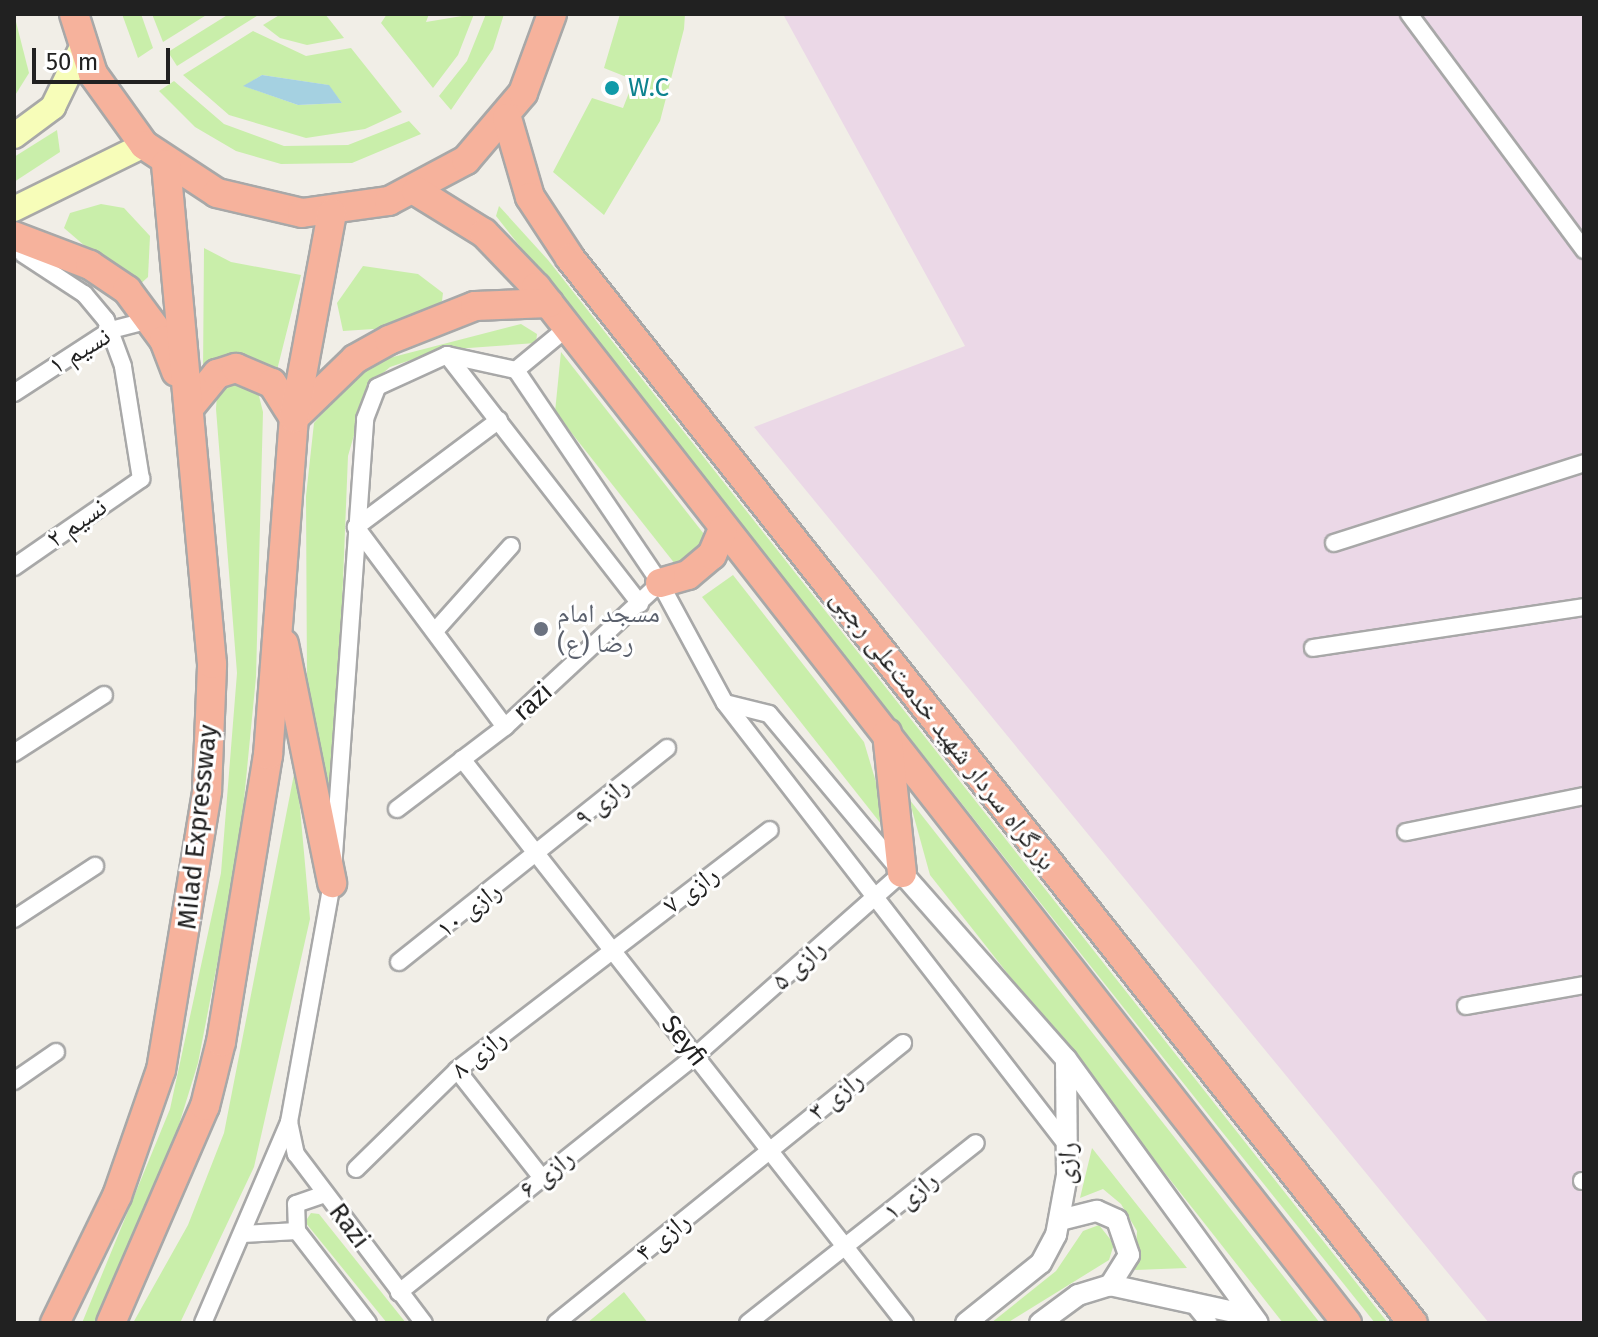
<!DOCTYPE html>
<html>
<head>
<meta charset="utf-8">
<style>
  body { margin:0 }
  #map { position:relative; width:1598px; height:1337px; overflow:hidden; background:#f1eee7; font-family:"Fira Sans","Noto Naskh Arabic",sans-serif }
  div>[style] { position:absolute }
  .industrial>* { inset:0; background:#ebd8e7 }
  .grass>* { inset:0; background:#c9eeaa }
  .water>* { inset:0; background:#a5d1e1 }
  .roads { filter:drop-shadow(2px 0 #a8a8a8) drop-shadow(-2px 0 #a8a8a8) drop-shadow(0 2px #a8a8a8) drop-shadow(0 -2px #a8a8a8) }
  .minor>* { height:16px; margin:-8px; padding:0 8px; transform-origin:8px; border-radius:8px; background:#fff }
  .tertiary>* { height:20px; margin:-10px; padding:0 10px; transform-origin:10px; border-radius:10px; background:#fff }
  .secondary>* { height:24px; margin:-12px; padding:0 12px; transform-origin:12px; border-radius:12px; background:#f7fdb9 }
  .trunk>* { height:28px; margin:-14px; padding:0 14px; transform-origin:14px; border-radius:14px; background:#f6b29c }
  .dots>* { width:22px; height:22px; translate:-50% -50%; box-sizing:border-box; border:4px solid #fff; border-radius:50% }
  span { translate:-50% -50%; white-space:nowrap; text-align:center; line-height:1.15; -webkit-text-stroke:6px #fff; paint-order:stroke }
  .culture-label { font-size:26px; color:#0d838f }
  .left { translate:0 -50%; text-align:left }
  .street-label { font-size:26px; color:#212121 }
  .worship-label { font-size:26px; color:#5b616d }
  .frame { position:absolute; inset:0; border:16px solid #212121; pointer-events:none }
  .scale { position:absolute; left:32px; top:48px; width:138px; height:36px; box-sizing:border-box; border:4px solid #212121; border-top:0; padding-left:10px; font-size:24px; line-height:28px; white-space:nowrap; color:#212121; -webkit-text-stroke:6px #fff; paint-order:stroke }
</style>
</head>
<body>
<div id="map">
  <div class="industrial">
    <i style="clip-path:polygon(783px 14px,1584px 14px,1584px 1323px,1489px 1323px,754px 427px,965px 346px)"></i>
  </div>
  <div class="grass">
    <i style="clip-path:polygon(14px 14px,29px 73px,14px 97px)"></i>
    <i style="clip-path:polygon(122px 14px,141px 14px,153px 48px,138px 58px)"></i>
    <i style="clip-path:polygon(152px 14px,208px 14px,163px 42px)"></i>
    <i style="clip-path:polygon(229px 14px,260px 14px,177px 66px,168px 52px)"></i>
    <i style="clip-path:polygon(281px 14px,325px 14px,344px 38px,307px 45px,280px 38px,263px 25px)"></i>
    <i style="clip-path:polygon(387px 14px,429px 14px,426px 22px,474px 14px,458px 55px,433px 88px,381px 23px)"></i>
    <i style="clip-path:polygon(486px 14px,504px 14px,493px 49px,451px 110px,439px 96px,467px 61px)"></i>
    <i style="clip-path:polygon(620px 14px,685px 14px,684px 29px,660px 121px,604px 215px,553px 172px,592px 98px,623px 108px,634px 80px,604px 68px)"></i>
    <i style="clip-path:polygon(evenodd,253px 31px,306px 56px,351px 48px,402px 112px,365px 129px,306px 138px,229px 115px,183px 75px,253px 31px,262px 75px,328px 85px,342px 103px,298px 105px,244px 86px,262px 75px)"></i>
    <i style="clip-path:polygon(174px 81px,224px 124px,284px 146px,348px 145px,409px 121px,421px 134px,352px 163px,281px 164px,236px 151px,195px 127px,159px 91px)"></i>
    <i style="clip-path:polygon(57px 130px,60px 152px,14px 182px,14px 157px)"></i>
    <i style="clip-path:polygon(101px 204px,124px 208px,150px 236px,148px 277px,135px 289px,64px 228px,70px 213px)"></i>
    <i style="clip-path:polygon(499px 206px,548px 260px,1388px 1323px,1375px 1323px,1219px 1128px,496px 216px)"></i>
    <i style="clip-path:polygon(204px 248px,231px 262px,301px 275px,275px 378px,203px 374px)"></i>
    <i style="clip-path:polygon(363px 266px,418px 274px,443px 293px,442px 301px,404px 327px,343px 331px,337px 303px)"></i>
    <i style="clip-path:polygon(521px 324px,537px 334px,536px 343px,441px 350px,390px 367px,368px 386px,348px 456px,333px 829px,307px 684px,306px 496px,314px 423px,366px 364px)"></i>
    <i style="clip-path:polygon(561px 352px,711px 543px,679px 569px,555px 412px)"></i>
    <i style="clip-path:polygon(232px 380px,256px 384px,263px 412px,256px 677px,239px 851px,198px 1063px,165px 1170px,99px 1323px,82px 1323px,170px 1109px,221px 873px,237px 673px,216px 409px,217px 394px)"></i>
    <i style="clip-path:polygon(733px 575px,864px 742px,893px 839px,702px 597px)"></i>
    <i style="clip-path:polygon(296px 764px,310px 919px,254px 1167px,180px 1323px,133px 1323px,188px 1225px,224px 1133px)"></i>
    <i style="clip-path:polygon(909px 799px,1320px 1323px,1283px 1323px,930px 875px)"></i>
    <i style="clip-path:polygon(1092px 1148px,1187px 1268px,1135px 1270px,1137px 1231px,1121px 1204px,1103px 1189px,1080px 1198px)"></i>
    <i style="clip-path:polygon(311px 1213px,319px 1214px,406px 1323px,387px 1323px,305px 1222px)"></i>
    <i style="clip-path:polygon(1099px 1225px,1114px 1244px,1109px 1260px,1007px 1323px,991px 1323px,1056px 1271px,1083px 1231px)"></i>
    <i style="clip-path:polygon(624px 1292px,648px 1323px,587px 1323px)"></i>
  </div>
  <div class="water">
    <i style="clip-path:polygon(262px 75px,329px 85px,342px 103px,298px 105px,243px 86px)"></i>
  </div>
  <div class="roads">
    <div class="minor">
      <i style="left:1409px;top:14px;width:294px;rotate:53.4deg"></i>
      <i style="left:447px;top:355px;width:315px;rotate:52.2deg"></i>
      <i style="left:516px;top:370px;width:66px;rotate:-39.5deg"></i>
      <i style="left:14px;top:393px;width:116px;rotate:-33deg"></i>
      <i style="left:111px;top:330px;width:40px;rotate:-14.4deg"></i>
      <i style="left:499px;top:420px;width:179px;rotate:143.2deg"></i>
      <i style="left:356px;top:527px;width:249px;rotate:53.3deg"></i>
      <i style="left:1334px;top:543px;width:262px;rotate:-17.7deg"></i>
      <i style="left:14px;top:567px;width:155px;rotate:-34.7deg"></i>
      <i style="left:141px;top:479px;width:114px;rotate:-99.1deg"></i>
      <i style="left:123px;top:366px;width:49px;rotate:-110.3deg"></i>
      <i style="left:106px;top:320px;width:34px;rotate:-130deg"></i>
      <i style="left:84px;top:294px;width:73px;rotate:-146.7deg"></i>
      <i style="left:435px;top:631px;width:114px;rotate:-48.2deg"></i>
      <i style="left:1313px;top:648px;width:274px;rotate:-8.6deg"></i>
      <i style="left:725px;top:703px;width:562px;rotate:52.29deg"></i>
      <i style="left:14px;top:753px;width:107px;rotate:-32.8deg"></i>
      <i style="left:462px;top:759px;width:717px;rotate:51.85deg"></i>
      <i style="left:397px;top:809px;width:136px;rotate:-37.2deg"></i>
      <i style="left:505px;top:727px;width:212px;rotate:-42.9deg"></i>
      <i style="left:1406px;top:832px;width:182px;rotate:-11.4deg"></i>
      <i style="left:14px;top:919px;width:97px;rotate:-33.2deg"></i>
      <i style="left:399px;top:962px;width:343px;rotate:-38.6deg"></i>
      <i style="left:1466px;top:1006px;width:120px;rotate:-10.1deg"></i>
      <i style="left:457px;top:1070px;width:137px;rotate:51.8deg"></i>
      <i style="left:14px;top:1081px;width:51px;rotate:-34.6deg"></i>
      <i style="left:289px;top:1122px;width:33px;rotate:78deg"></i>
      <i style="left:296px;top:1154px;width:212px;rotate:52.9deg"></i>
      <i style="left:356px;top:1169px;width:141px;rotate:-44.4deg"></i>
      <i style="left:457px;top:1070px;width:394px;rotate:-37.5deg"></i>
      <i style="left:1582px;top:1181px;width:2px"></i>
      <i style="left:297px;top:1231px;width:27px;rotate:-92deg"></i>
      <i style="left:296px;top:1204px;width:31px;rotate:-19deg"></i>
      <i style="left:243px;top:1234px;width:54px;rotate:-3.2deg"></i>
      <i style="left:297px;top:1231px;width:116px;rotate:52.3deg"></i>
      <i style="left:1191px;top:1301px;width:28px;rotate:51deg"></i>
      <i style="left:203px;top:1323px;width:219px;rotate:-66.8deg"></i>
      <i style="left:289px;top:1122px;width:243px;rotate:-79.8deg"></i>
      <i style="left:332px;top:883px;width:465px;rotate:-85.9deg"></i>
      <i style="left:365px;top:419px;width:34px;rotate:-69deg"></i>
      <i style="left:377px;top:387px;width:77px;rotate:-24.6deg"></i>
      <i style="left:447px;top:355px;width:71px;rotate:12.3deg"></i>
      <i style="left:516px;top:370px;width:257px;rotate:55.9deg"></i>
      <i style="left:660px;top:583px;width:136px;rotate:61.6deg"></i>
      <i style="left:725px;top:703px;width:45px;rotate:14deg"></i>
      <i style="left:769px;top:714px;width:207px;rotate:50.1deg"></i>
      <i style="left:902px;top:873px;width:276px;rotate:138.5deg"></i>
      <i style="left:695px;top:1056px;width:379px;rotate:141.4deg"></i>
      <i style="left:556px;top:1323px;width:446px;rotate:-38.9deg"></i>
      <i style="left:748px;top:1323px;width:290px;rotate:-38.3deg"></i>
    </div>
    <div class="tertiary">
      <i style="left:902px;top:873px;width:248px;rotate:48.6deg"></i>
      <i style="left:1066px;top:1059px;width:326px;rotate:54deg"></i>
      <i style="left:1060px;top:1220px;width:38px;rotate:-14deg"></i>
      <i style="left:1097px;top:1211px;width:22px;rotate:24deg"></i>
      <i style="left:1117px;top:1220px;width:37px;rotate:71deg"></i>
      <i style="left:1129px;top:1255px;width:36px;rotate:122deg"></i>
      <i style="left:966px;top:1323px;width:96px;rotate:-38.7deg"></i>
      <i style="left:1041px;top:1263px;width:32px;rotate:-62deg"></i>
      <i style="left:1056px;top:1235px;width:61px;rotate:-79.6deg"></i>
      <i style="left:1067px;top:1175px;width:115px;rotate:-90.5deg"></i>
      <i style="left:1040px;top:1323px;width:47px;rotate:-36.4deg"></i>
      <i style="left:1078px;top:1295px;width:34px;rotate:-17deg"></i>
      <i style="left:1110px;top:1285px;width:145px;rotate:12.3deg"></i>
    </div>
    <div class="secondary">
      <i style="left:14px;top:136px;width:49px;rotate:-36.6deg"></i>
      <i style="left:53px;top:107px;width:67px;rotate:-64.2deg"></i>
      <i style="left:14px;top:209px;width:145px;rotate:-26.2deg"></i>
    </div>
    <div class="trunk">
      <i style="left:74px;top:14px;width:63px;rotate:72.4deg"></i>
      <i style="left:93px;top:74px;width:87px;rotate:54.3deg"></i>
      <i style="left:144px;top:145px;width:87px;rotate:33.3deg"></i>
      <i style="left:217px;top:193px;width:87px;rotate:13.2deg"></i>
      <i style="left:302px;top:213px;width:88px;rotate:-7.9deg"></i>
      <i style="left:389px;top:201px;width:87px;rotate:-28deg"></i>
      <i style="left:466px;top:160px;width:88px;rotate:-49.6deg"></i>
      <i style="left:523px;top:93px;width:84px;rotate:-69.8deg"></i>
      <i style="left:507px;top:118px;width:82px;rotate:73.8deg"></i>
      <i style="left:530px;top:197px;width:73px;rotate:56.7deg"></i>
      <i style="left:570px;top:258px;width:1358px;rotate:51.64deg"></i>
      <i style="left:416px;top:191px;width:80px;rotate:31.7deg"></i>
      <i style="left:484px;top:233px;width:75px;rotate:46.1deg"></i>
      <i style="left:536px;top:287px;width:1316px;rotate:51.95deg"></i>
      <i style="left:14px;top:236px;width:81px;rotate:20.9deg"></i>
      <i style="left:90px;top:265px;width:45px;rotate:34deg"></i>
      <i style="left:127px;top:290px;width:62px;rotate:53.5deg"></i>
      <i style="left:164px;top:340px;width:34px;rotate:69deg"></i>
      <i style="left:190px;top:407px;width:43px;rotate:-50.7deg"></i>
      <i style="left:217px;top:374px;width:20px;rotate:-18deg"></i>
      <i style="left:236px;top:368px;width:39px;rotate:23deg"></i>
      <i style="left:272px;top:383px;width:41px;rotate:57.8deg"></i>
      <i style="left:294px;top:418px;width:85px;rotate:-44deg"></i>
      <i style="left:355px;top:359px;width:39px;rotate:-29deg"></i>
      <i style="left:389px;top:340px;width:92px;rotate:-21.6deg"></i>
      <i style="left:475px;top:306px;width:74px;rotate:-2.3deg"></i>
      <i style="left:660px;top:583px;width:29px;rotate:-16deg"></i>
      <i style="left:688px;top:575px;width:31px;rotate:-40deg"></i>
      <i style="left:712px;top:555px;width:28px;rotate:-67deg"></i>
      <i style="left:284px;top:644px;width:244px;rotate:78.6deg"></i>
      <i style="left:887px;top:733px;width:141px;rotate:83.9deg"></i>
      <i style="left:55px;top:1323px;width:141px;rotate:-64deg"></i>
      <i style="left:117px;top:1196px;width:133px;rotate:-70.8deg"></i>
      <i style="left:161px;top:1070px;width:283px;rotate:-80.6deg"></i>
      <i style="left:207px;top:791px;width:127px;rotate:-87.7deg"></i>
      <i style="left:212px;top:664px;width:502px;rotate:-95.26deg"></i>
      <i style="left:111px;top:1323px;width:236px;rotate:-66.6deg"></i>
      <i style="left:205px;top:1106px;width:66px;rotate:-76deg"></i>
      <i style="left:221px;top:1042px;width:291px;rotate:-80.7deg"></i>
      <i style="left:268px;top:755px;width:338px;rotate:-85.6deg"></i>
      <i style="left:294px;top:418px;width:208px;rotate:-79.5deg"></i>
    </div>
  </div>
  <div class="dots">
    <i style="left:612px;top:88px;background:#0f9aa8"></i>
    <i style="left:541px;top:629px;background:#6b7280"></i>
  </div>
  <div class="culture-label">
    <span class="left" style="left:628px;top:88px">W.C</span>
  </div>
  <div class="street-label">
    <span style="left:80px;top:351px;rotate:-31deg">نسیم ۱</span>
    <span style="left:77px;top:523px;rotate:-35deg">نسیم ۲</span>
    <span style="left:533px;top:702px;rotate:-42deg">razi</span>
    <span style="left:943px;top:730px;rotate:52deg">بزرگراه سردار شهید خدمت‌علی رجبی</span>
    <span style="left:602px;top:802px;rotate:-40deg">رازی ۹</span>
    <span style="left:198px;top:827px;rotate:-84deg">Milad Expressway</span>
    <span style="left:691px;top:890px;rotate:-37deg">رازی ۷</span>
    <span style="left:469px;top:910px;rotate:-38deg">رازی ۱۰</span>
    <span style="left:799px;top:965px;rotate:-42deg">رازی ۵</span>
    <span style="left:684px;top:1041px;rotate:52deg">Seyfi</span>
    <span style="left:479px;top:1054px;rotate:-39deg">رازی ۸</span>
    <span style="left:836px;top:1096px;rotate:-39deg">رازی ۳</span>
    <span style="left:1067px;top:1163px;rotate:-86deg">رازی</span>
    <span style="left:547px;top:1174px;rotate:-39deg">رازی ۶</span>
    <span style="left:911px;top:1196px;rotate:-39deg">رازی ۱</span>
    <span style="left:349px;top:1226px;rotate:53deg">Razi</span>
    <span style="left:663px;top:1237px;rotate:-39deg">رازی ۴</span>
  </div>
  <div class="worship-label">
    <span class="left" style="left:557px;top:629px">مسجد امام<br>رضا (ع)</span>
  </div>
  <div class="frame"></div>
  <div class="scale">50 m</div>
</div>
</body>
</html>
